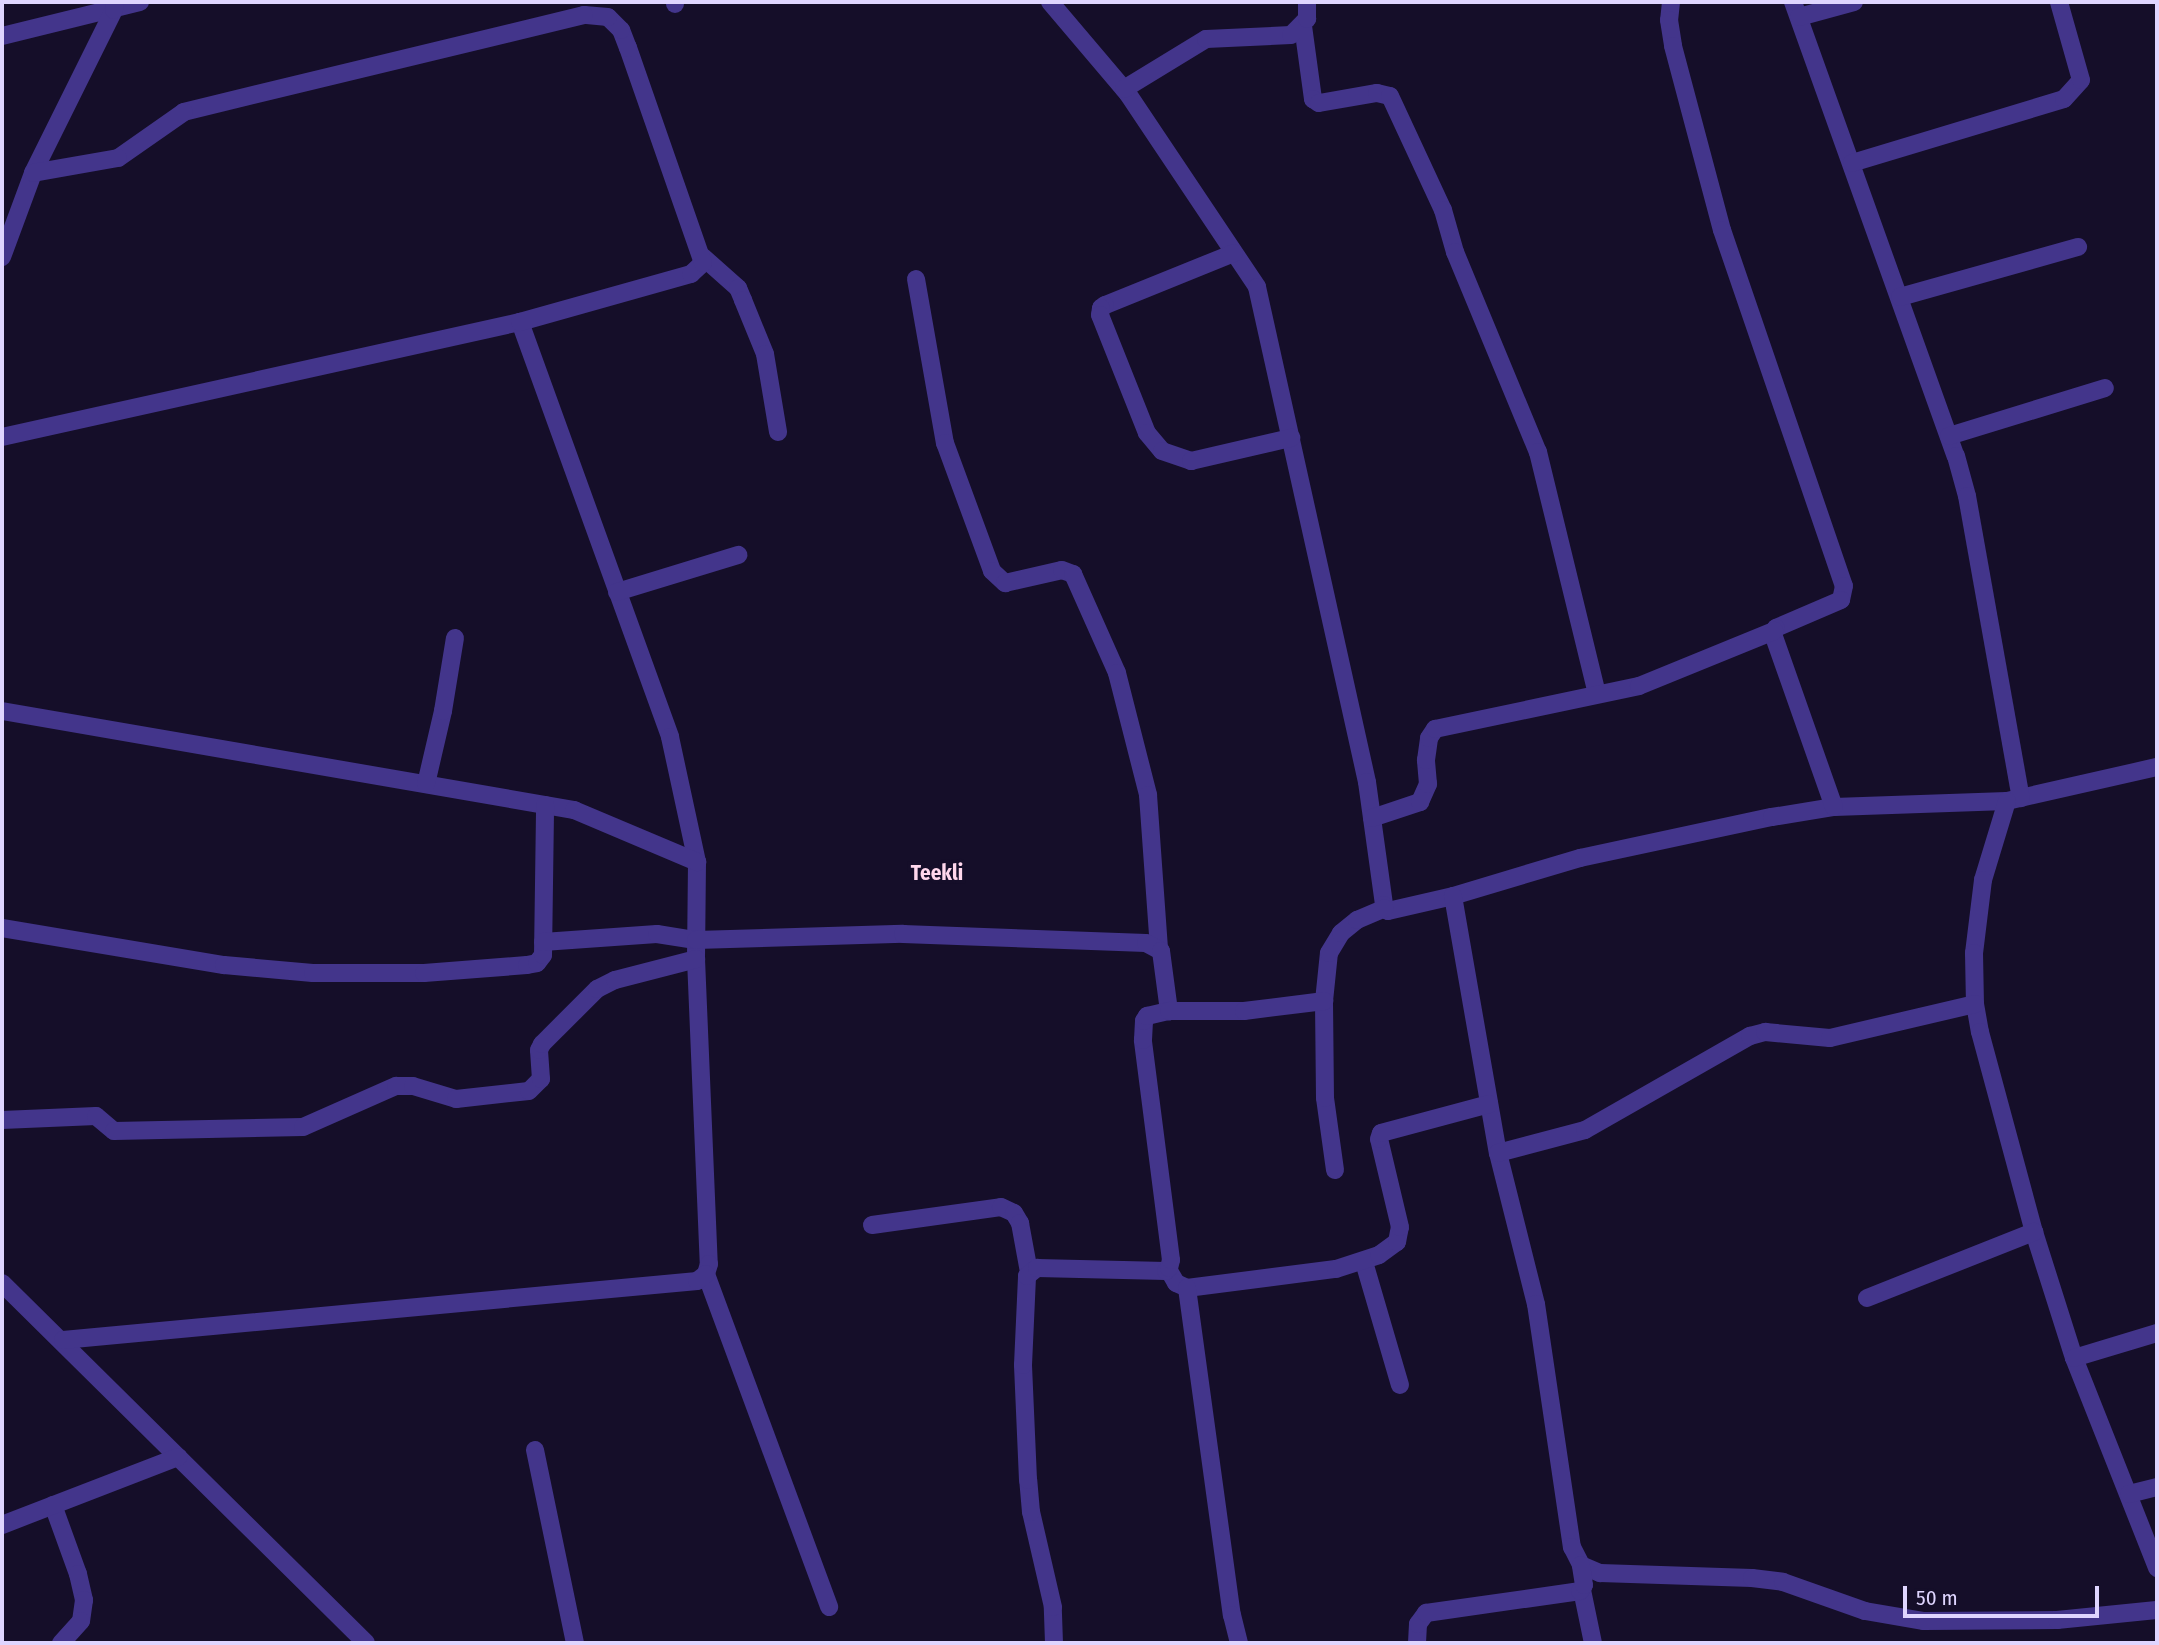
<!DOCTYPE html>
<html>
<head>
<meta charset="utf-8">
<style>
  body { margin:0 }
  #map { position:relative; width:2159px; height:1645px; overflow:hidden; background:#150e29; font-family:"Fira Sans Condensed",sans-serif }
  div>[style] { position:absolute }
  .street>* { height:18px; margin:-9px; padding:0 9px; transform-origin:9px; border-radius:9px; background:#43358b }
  span { translate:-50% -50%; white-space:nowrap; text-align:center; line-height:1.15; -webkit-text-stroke:7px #150e29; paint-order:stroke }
  .quarter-label { font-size:21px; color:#ffd7ec; font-weight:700 }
  .frame { position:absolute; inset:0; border:4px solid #dfd5ff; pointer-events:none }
  .scale { position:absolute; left:1903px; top:1586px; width:196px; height:32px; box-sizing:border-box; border:4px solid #dfd5ff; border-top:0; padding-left:9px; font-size:21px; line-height:24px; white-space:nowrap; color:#dfd5ff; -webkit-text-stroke:5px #150e29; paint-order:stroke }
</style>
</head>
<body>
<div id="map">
  <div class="street">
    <i style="left:675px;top:2px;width:2px;rotate:90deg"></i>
    <i style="left:1050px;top:2px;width:121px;rotate:49.7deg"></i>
    <i style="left:1128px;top:94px;width:232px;rotate:56.2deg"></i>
    <i style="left:1257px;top:287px;width:507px;rotate:77.47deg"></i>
    <i style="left:1367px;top:782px;width:124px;rotate:82.1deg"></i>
    <i style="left:1384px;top:905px;width:7px;rotate:56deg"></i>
    <i style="left:1388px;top:911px;width:67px;rotate:-13deg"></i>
    <i style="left:1453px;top:896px;width:133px;rotate:-16.7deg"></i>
    <i style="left:1580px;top:858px;width:196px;rotate:-12.1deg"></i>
    <i style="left:1772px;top:817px;width:63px;rotate:-9.2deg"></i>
    <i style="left:1834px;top:807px;width:173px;rotate:-2deg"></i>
    <i style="left:2007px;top:801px;width:154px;rotate:-12.8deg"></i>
    <i style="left:1671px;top:2px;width:18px;rotate:96deg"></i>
    <i style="left:1669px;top:20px;width:26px;rotate:81deg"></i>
    <i style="left:1673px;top:46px;width:190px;rotate:75.1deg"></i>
    <i style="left:1722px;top:230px;width:376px;rotate:71.1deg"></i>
    <i style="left:1844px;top:586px;width:14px;rotate:102deg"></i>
    <i style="left:1841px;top:600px;width:71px;rotate:156.7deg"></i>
    <i style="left:1776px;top:628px;width:7px;rotate:117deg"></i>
    <i style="left:1773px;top:634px;width:183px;rotate:70.6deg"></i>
    <i style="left:1793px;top:2px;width:482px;rotate:70.3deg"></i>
    <i style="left:1956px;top:456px;width:41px;rotate:74.6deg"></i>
    <i style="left:1967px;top:496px;width:307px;rotate:79.9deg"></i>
    <i style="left:1799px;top:17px;width:57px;rotate:-15.3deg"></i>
    <i style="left:1303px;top:26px;width:74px;rotate:82.2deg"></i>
    <i style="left:1313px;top:99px;width:7px;rotate:34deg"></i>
    <i style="left:1319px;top:103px;width:59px;rotate:-9.8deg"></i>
    <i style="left:1377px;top:93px;width:13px;rotate:13deg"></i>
    <i style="left:1390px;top:96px;width:126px;rotate:65.1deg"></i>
    <i style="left:1443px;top:210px;width:44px;rotate:74.1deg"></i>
    <i style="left:1455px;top:252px;width:217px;rotate:67.5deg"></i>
    <i style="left:1538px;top:452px;width:249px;rotate:76.3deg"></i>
    <i style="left:2px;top:36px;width:142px;rotate:-13.8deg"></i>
    <i style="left:1124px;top:89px;width:96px;rotate:-31.4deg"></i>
    <i style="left:1206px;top:39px;width:85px;rotate:-2.7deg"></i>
    <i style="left:1291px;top:35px;width:23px;rotate:-45deg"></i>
    <i style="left:1307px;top:19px;width:17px;rotate:-90deg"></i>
    <i style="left:1852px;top:163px;width:221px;rotate:-16.8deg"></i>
    <i style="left:2064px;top:99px;width:25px;rotate:-48deg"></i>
    <i style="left:2081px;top:80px;width:81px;rotate:-105.8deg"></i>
    <i style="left:1234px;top:253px;width:139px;rotate:158deg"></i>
    <i style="left:1105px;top:305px;width:5px;rotate:143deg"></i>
    <i style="left:1101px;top:308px;width:7px;rotate:98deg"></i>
    <i style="left:1100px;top:315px;width:127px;rotate:68.3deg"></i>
    <i style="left:1147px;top:433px;width:23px;rotate:50deg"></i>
    <i style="left:1162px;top:451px;width:31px;rotate:19deg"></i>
    <i style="left:1191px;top:461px;width:103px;rotate:-13deg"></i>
    <i style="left:2px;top:257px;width:90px;rotate:-69.7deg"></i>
    <i style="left:33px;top:173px;width:182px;rotate:-63.6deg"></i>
    <i style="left:114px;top:10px;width:8px;rotate:-83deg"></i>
    <i style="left:703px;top:257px;width:47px;rotate:41.5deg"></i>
    <i style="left:738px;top:288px;width:13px;rotate:67deg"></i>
    <i style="left:743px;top:300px;width:58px;rotate:67.8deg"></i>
    <i style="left:765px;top:354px;width:79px;rotate:80.5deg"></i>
    <i style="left:916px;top:279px;width:167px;rotate:80deg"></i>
    <i style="left:945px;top:443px;width:136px;rotate:69.8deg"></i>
    <i style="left:992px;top:571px;width:18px;rotate:43deg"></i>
    <i style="left:1005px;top:583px;width:58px;rotate:-12.8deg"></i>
    <i style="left:1062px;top:570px;width:12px;rotate:20deg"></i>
    <i style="left:1073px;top:574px;width:108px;rotate:66deg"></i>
    <i style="left:1117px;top:673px;width:126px;rotate:75.7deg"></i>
    <i style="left:1148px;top:795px;width:152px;rotate:85.9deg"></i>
    <i style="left:1900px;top:297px;width:185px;rotate:-15.7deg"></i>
    <i style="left:520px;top:322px;width:441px;rotate:70.1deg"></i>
    <i style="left:670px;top:737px;width:128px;rotate:77.8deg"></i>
    <i style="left:697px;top:862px;width:97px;rotate:90.6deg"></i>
    <i style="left:696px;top:959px;width:305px;rotate:87.6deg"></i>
    <i style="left:709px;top:1264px;width:10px;rotate:107deg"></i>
    <i style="left:706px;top:1274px;width:355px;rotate:69.7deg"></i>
    <i style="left:1949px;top:436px;width:163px;rotate:-17.1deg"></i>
    <i style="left:2px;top:437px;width:531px;rotate:-12.52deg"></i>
    <i style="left:520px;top:322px;width:178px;rotate:-15.7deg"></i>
    <i style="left:691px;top:274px;width:16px;rotate:-43deg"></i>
    <i style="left:703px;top:263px;width:228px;rotate:-109.2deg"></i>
    <i style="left:628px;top:48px;width:19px;rotate:-111deg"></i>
    <i style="left:621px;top:30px;width:18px;rotate:-135deg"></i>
    <i style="left:608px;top:17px;width:24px;rotate:-175deg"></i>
    <i style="left:584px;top:15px;width:412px;rotate:166.4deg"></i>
    <i style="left:184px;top:112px;width:80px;rotate:145.1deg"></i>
    <i style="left:118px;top:158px;width:86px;rotate:170deg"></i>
    <i style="left:617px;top:592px;width:127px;rotate:-17deg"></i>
    <i style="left:2px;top:711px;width:581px;rotate:9.82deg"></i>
    <i style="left:574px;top:810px;width:134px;rotate:22.9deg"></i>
    <i style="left:426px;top:784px;width:75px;rotate:-76.9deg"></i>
    <i style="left:443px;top:711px;width:74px;rotate:-80.7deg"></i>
    <i style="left:2007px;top:801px;width:83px;rotate:106.9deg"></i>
    <i style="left:1983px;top:880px;width:74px;rotate:97deg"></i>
    <i style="left:1974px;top:953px;width:51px;rotate:88.9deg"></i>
    <i style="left:1975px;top:1004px;width:28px;rotate:80deg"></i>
    <i style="left:1980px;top:1032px;width:207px;rotate:74.9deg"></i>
    <i style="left:2034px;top:1232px;width:132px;rotate:72.4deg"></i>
    <i style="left:2074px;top:1358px;width:226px;rotate:68.4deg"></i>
    <i style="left:1372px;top:818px;width:51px;rotate:-18.4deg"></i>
    <i style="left:1420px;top:802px;width:20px;rotate:-66deg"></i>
    <i style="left:1428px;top:784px;width:24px;rotate:-95deg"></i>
    <i style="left:1426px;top:760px;width:22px;rotate:-82deg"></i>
    <i style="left:1429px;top:738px;width:11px;rotate:-56deg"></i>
    <i style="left:1435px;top:729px;width:208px;rotate:-11.9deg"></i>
    <i style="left:1639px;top:686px;width:146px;rotate:-22.2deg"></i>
    <i style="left:1453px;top:896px;width:261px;rotate:80.1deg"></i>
    <i style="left:1498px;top:1153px;width:156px;rotate:75.9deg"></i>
    <i style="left:1536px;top:1304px;width:246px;rotate:81.6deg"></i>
    <i style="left:1572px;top:1547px;width:20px;rotate:63deg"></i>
    <i style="left:1581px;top:1565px;width:21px;rotate:23deg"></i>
    <i style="left:1600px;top:1573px;width:152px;rotate:1.9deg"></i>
    <i style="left:1752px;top:1578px;width:31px;rotate:7deg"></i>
    <i style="left:1783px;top:1582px;width:87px;rotate:19.5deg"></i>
    <i style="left:1865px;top:1611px;width:60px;rotate:9.6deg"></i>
    <i style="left:1924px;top:1621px;width:133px;rotate:-0.4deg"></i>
    <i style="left:2057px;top:1620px;width:100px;rotate:-5.7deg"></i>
    <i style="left:2px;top:928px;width:225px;rotate:9.5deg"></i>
    <i style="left:224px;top:965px;width:89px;rotate:5.1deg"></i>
    <i style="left:313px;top:973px;width:111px"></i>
    <i style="left:424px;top:973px;width:103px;rotate:-4.4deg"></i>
    <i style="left:527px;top:965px;width:10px;rotate:-11deg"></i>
    <i style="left:537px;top:963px;width:10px;rotate:-53deg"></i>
    <i style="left:543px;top:955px;width:150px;rotate:-89.2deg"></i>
    <i style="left:543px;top:942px;width:114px;rotate:-4deg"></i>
    <i style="left:657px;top:934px;width:39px;rotate:9deg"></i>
    <i style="left:696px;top:940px;width:207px;rotate:-1.7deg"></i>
    <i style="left:903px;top:934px;width:243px;rotate:2.1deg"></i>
    <i style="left:1146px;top:943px;width:17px;rotate:28deg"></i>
    <i style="left:1161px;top:951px;width:61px;rotate:82.4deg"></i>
    <i style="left:2px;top:1120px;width:94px;rotate:-2.4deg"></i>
    <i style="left:96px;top:1116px;width:23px;rotate:40deg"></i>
    <i style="left:114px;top:1131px;width:189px;rotate:-1.2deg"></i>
    <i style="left:303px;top:1127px;width:102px;rotate:-23.8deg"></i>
    <i style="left:396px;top:1086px;width:17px"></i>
    <i style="left:413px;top:1086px;width:45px;rotate:16.8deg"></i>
    <i style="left:456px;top:1099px;width:73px;rotate:-6.3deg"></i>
    <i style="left:529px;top:1091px;width:17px;rotate:-45deg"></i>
    <i style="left:541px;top:1079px;width:29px;rotate:-94deg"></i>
    <i style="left:539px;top:1050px;width:7px;rotate:-63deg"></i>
    <i style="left:542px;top:1044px;width:78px;rotate:-45deg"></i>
    <i style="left:597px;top:989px;width:20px;rotate:-27deg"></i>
    <i style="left:615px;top:980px;width:84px;rotate:-14.5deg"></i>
    <i style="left:1498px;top:1153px;width:90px;rotate:-14.8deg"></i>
    <i style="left:1585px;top:1130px;width:190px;rotate:-29.7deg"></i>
    <i style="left:1750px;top:1036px;width:16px;rotate:-15deg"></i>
    <i style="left:1765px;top:1032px;width:65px;rotate:5.3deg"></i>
    <i style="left:1830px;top:1038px;width:149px;rotate:-13.2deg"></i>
    <i style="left:1335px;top:1170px;width:73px;rotate:-97.9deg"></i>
    <i style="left:1325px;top:1098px;width:97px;rotate:-90.6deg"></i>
    <i style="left:1324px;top:1001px;width:48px;rotate:-84.1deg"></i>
    <i style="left:1329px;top:953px;width:23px;rotate:-59deg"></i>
    <i style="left:1341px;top:933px;width:21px;rotate:-39deg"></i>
    <i style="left:1357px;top:920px;width:30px;rotate:-23deg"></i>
    <i style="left:872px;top:1225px;width:130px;rotate:-7.9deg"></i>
    <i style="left:1001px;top:1207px;width:14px;rotate:25deg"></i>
    <i style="left:1014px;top:1213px;width:12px;rotate:59deg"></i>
    <i style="left:1020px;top:1223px;width:50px;rotate:79.6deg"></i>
    <i style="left:1364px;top:1262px;width:128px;rotate:73.7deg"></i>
    <i style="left:1168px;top:1269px;width:16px;rotate:60deg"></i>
    <i style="left:1176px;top:1283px;width:12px;rotate:24deg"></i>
    <i style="left:1187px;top:1288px;width:150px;rotate:-7.3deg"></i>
    <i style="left:1336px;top:1269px;width:45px;rotate:-18deg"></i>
    <i style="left:1379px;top:1255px;width:22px;rotate:-36deg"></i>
    <i style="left:1397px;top:1242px;width:15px;rotate:-79deg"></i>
    <i style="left:1400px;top:1227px;width:90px;rotate:-103.4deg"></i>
    <i style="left:1379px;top:1139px;width:6px;rotate:-72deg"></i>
    <i style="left:1381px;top:1133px;width:112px;rotate:-15deg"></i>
    <i style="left:2px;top:1283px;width:512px;rotate:44.68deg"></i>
    <i style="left:1187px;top:1288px;width:330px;rotate:82.2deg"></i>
    <i style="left:1232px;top:1615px;width:29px;rotate:76deg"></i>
    <i style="left:1867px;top:1298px;width:180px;rotate:-21.6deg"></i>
    <i style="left:63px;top:1340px;width:637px;rotate:-5.32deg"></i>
    <i style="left:697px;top:1281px;width:11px;rotate:-38deg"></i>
    <i style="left:2074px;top:1358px;width:87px;rotate:-16.8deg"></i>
    <i style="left:535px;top:1450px;width:197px;rotate:78.3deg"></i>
    <i style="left:2129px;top:1494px;width:29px;rotate:-14deg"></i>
    <i style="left:53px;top:1505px;width:73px;rotate:70.1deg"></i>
    <i style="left:78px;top:1574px;width:27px;rotate:77deg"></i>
    <i style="left:84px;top:1600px;width:21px;rotate:98deg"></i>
    <i style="left:81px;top:1621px;width:30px;rotate:132deg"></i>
    <i style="left:2px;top:1525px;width:189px;rotate:-21.1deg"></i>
    <i style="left:1582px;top:1590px;width:54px;rotate:78.3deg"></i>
    <i style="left:1054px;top:1643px;width:36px;rotate:-92deg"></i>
    <i style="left:1053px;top:1607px;width:98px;rotate:-103deg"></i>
    <i style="left:1031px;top:1512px;width:32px;rotate:-95deg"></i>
    <i style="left:1028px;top:1480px;width:115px;rotate:-92.5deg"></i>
    <i style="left:1023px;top:1365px;width:89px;rotate:-87.4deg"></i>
    <i style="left:1027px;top:1276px;width:13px;rotate:-39deg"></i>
    <i style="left:1037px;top:1268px;width:129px;rotate:1.3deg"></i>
    <i style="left:1166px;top:1271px;width:4px;rotate:-45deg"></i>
    <i style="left:1169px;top:1268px;width:8px;rotate:-76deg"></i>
    <i style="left:1171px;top:1260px;width:222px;rotate:-97.3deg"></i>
    <i style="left:1143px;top:1040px;width:19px;rotate:-87deg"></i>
    <i style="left:1144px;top:1021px;width:6px;rotate:-59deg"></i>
    <i style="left:1147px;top:1016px;width:23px;rotate:-13deg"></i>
    <i style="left:1169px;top:1011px;width:75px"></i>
    <i style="left:1244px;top:1011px;width:81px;rotate:-7.1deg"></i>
    <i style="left:1417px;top:1643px;width:19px;rotate:-87deg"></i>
    <i style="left:1418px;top:1624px;width:14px;rotate:-54deg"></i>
    <i style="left:1426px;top:1613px;width:156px;rotate:-8.1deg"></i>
    <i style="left:1580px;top:1591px;width:7px;rotate:-56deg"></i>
    <i style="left:1584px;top:1585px;width:20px;rotate:-99deg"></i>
  </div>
  <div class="quarter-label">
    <span style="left:937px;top:873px">Teekli</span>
  </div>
  <div class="frame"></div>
  <div class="scale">50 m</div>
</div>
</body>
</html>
